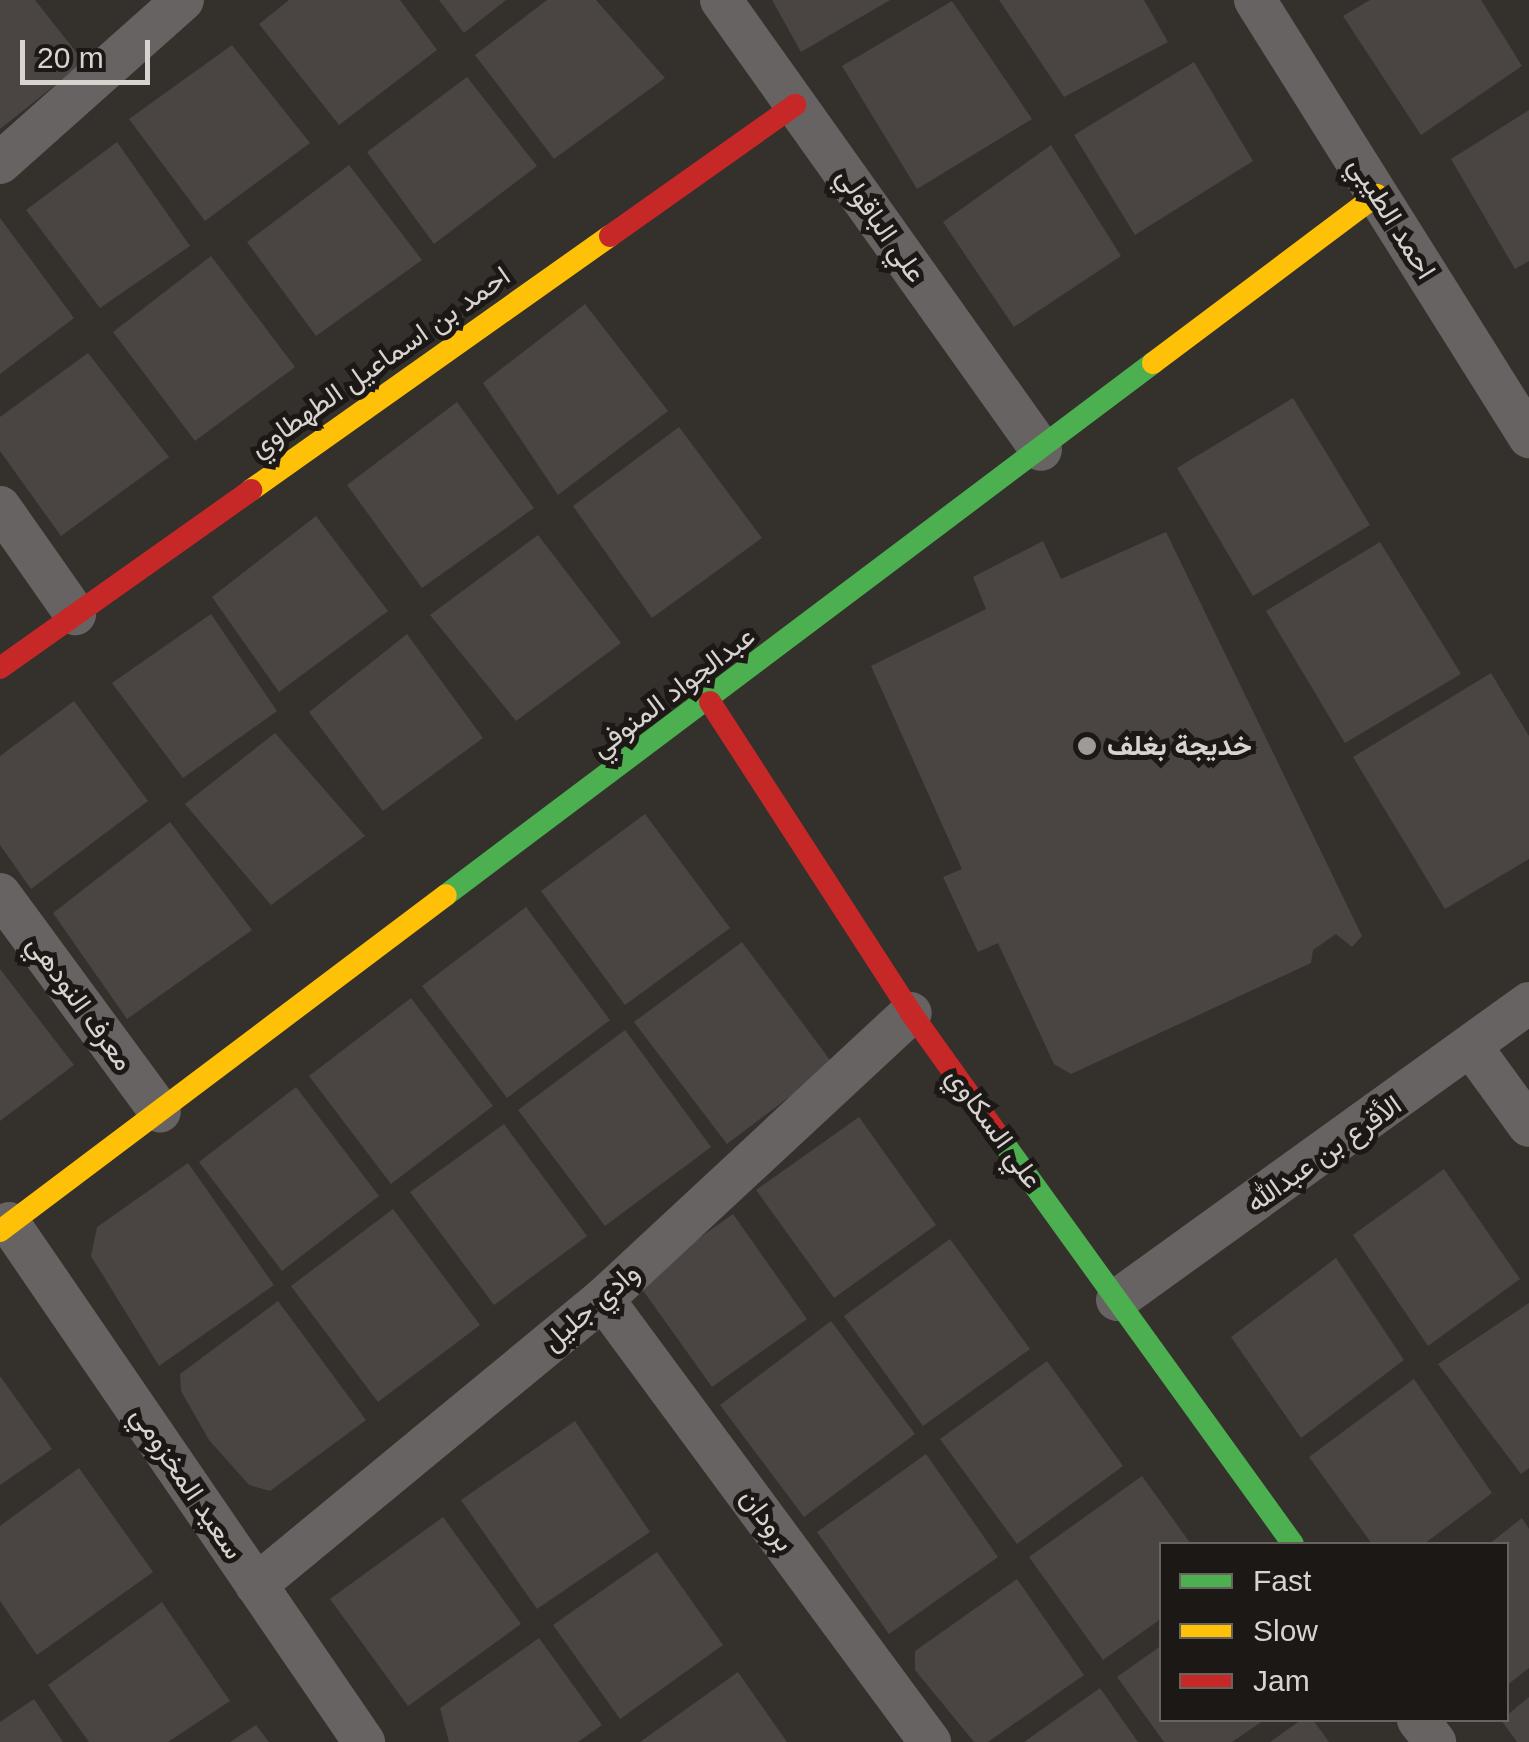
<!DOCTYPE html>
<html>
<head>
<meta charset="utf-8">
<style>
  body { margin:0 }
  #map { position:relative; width:1529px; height:1742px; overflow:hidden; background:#34302c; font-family:Arial,Vazirmatn,sans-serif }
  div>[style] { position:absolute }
  .building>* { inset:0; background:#4a4542 }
  .street>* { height:42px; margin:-21px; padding:0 21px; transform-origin:21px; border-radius:21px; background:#676363 }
  .fast>* { height:22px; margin:-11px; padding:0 11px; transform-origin:11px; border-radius:11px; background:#4caf50 }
  .slow>* { height:22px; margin:-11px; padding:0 11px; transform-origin:11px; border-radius:11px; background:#ffc107 }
  .jam>* { height:22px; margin:-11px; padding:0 11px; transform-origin:11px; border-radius:11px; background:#c62828 }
  .dots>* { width:28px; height:28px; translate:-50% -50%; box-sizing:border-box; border:5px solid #1b1815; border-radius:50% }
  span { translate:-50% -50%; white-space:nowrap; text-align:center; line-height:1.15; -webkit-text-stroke:10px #1b1815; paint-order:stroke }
  .street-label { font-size:28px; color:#d8d3cf }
  .poi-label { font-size:28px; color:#d8d3cf; font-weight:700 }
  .left { translate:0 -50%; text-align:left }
  .legend { position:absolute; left:1159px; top:1542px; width:350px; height:180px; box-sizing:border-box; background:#1b1815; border:2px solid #67635f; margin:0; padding:12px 18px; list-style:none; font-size:30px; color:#d8d3cf }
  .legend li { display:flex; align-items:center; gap:20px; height:50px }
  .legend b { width:50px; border:2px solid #67635f }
  .scale { position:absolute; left:20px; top:40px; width:130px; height:45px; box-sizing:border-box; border:5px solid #d8d3cf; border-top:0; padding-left:12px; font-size:30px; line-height:35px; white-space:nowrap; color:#d8d3cf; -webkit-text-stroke:8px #1b1815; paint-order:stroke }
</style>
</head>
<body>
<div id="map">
  <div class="building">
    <i style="clip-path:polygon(0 0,35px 0,84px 62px,0 129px)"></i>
    <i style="clip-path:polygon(289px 0,400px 0,437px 50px,339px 125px,259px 24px)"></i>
    <i style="clip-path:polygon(439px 0,506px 0,464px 33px)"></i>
    <i style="clip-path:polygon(547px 0,596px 0,665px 78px,554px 159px,475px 55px)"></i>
    <i style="clip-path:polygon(772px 0,890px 0,801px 52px)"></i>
    <i style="clip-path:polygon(999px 0,1144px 0,1168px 42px,1064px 97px)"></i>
    <i style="clip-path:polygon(1370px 0,1481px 0,1522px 66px,1421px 135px,1343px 16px)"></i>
    <i style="clip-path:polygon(952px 1px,1032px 119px,917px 189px,842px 66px)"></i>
    <i style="clip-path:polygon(232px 45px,310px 143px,205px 221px,129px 119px)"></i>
    <i style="clip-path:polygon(1194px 62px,1253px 161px,1135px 235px,1074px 135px)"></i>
    <i style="clip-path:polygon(467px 77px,537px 166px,434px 244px,367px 152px)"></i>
    <i style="clip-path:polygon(1529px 110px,1529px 261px,1515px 269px,1451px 159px)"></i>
    <i style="clip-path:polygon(117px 142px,190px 246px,100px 308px,26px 210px)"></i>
    <i style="clip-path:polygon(1051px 145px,1121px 256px,1014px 327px,943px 222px)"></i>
    <i style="clip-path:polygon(349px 165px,422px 260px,316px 336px,247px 242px)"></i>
    <i style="clip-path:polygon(0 218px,74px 318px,0 374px)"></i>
    <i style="clip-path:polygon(211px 256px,295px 367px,195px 441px,113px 332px)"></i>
    <i style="clip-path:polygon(585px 304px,668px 411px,558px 495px,483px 383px)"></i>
    <i style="clip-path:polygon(88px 353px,169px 457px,61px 536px,0 451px,0 417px)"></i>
    <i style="clip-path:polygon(1293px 398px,1370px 525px,1253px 596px,1177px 468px)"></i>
    <i style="clip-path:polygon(457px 402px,534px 508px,422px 588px,347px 485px)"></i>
    <i style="clip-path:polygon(679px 427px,762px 538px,652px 618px,573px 506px)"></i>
    <i style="clip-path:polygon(316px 516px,388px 611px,279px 692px,212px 597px)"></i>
    <i style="clip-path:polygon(1166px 532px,1362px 936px,1352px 947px,1336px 934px,1313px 950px,1311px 963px,1071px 1074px,1054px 1064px,998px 943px,978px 952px,943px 877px,962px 869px,871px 666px,986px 609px,973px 577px,1043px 541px,1061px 579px)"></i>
    <i style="clip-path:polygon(538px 535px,621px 643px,516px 721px,430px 615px)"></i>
    <i style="clip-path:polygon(1380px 542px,1461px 674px,1345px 743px,1266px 611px)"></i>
    <i style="clip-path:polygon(211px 614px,277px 711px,183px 778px,112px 683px)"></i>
    <i style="clip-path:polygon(407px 634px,483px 738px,383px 811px,309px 712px)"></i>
    <i style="clip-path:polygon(1491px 673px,1529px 736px,1529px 859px,1445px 909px,1353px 757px)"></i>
    <i style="clip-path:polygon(74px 701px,148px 801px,31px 889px,0 845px,0 756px)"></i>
    <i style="clip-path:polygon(275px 733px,365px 836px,271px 905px,185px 804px)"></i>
    <i style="clip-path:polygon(645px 814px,730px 928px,625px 1005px,541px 891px)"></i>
    <i style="clip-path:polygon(170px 822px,252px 930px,127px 1019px,53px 913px)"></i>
    <i style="clip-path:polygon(526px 907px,610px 1020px,507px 1098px,422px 986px)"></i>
    <i style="clip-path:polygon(742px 942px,833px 1064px,727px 1144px,634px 1022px)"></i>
    <i style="clip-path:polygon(0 969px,74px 1065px,0 1121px)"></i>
    <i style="clip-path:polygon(411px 998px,493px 1106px,391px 1184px,309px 1076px)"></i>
    <i style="clip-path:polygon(625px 1030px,711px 1147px,605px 1226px,518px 1110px)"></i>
    <i style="clip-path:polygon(296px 1087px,379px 1196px,282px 1271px,199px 1162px)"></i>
    <i style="clip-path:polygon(859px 1117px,936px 1225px,834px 1298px,756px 1190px)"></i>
    <i style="clip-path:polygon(504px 1124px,587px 1236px,494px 1305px,410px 1192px)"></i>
    <i style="clip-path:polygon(188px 1163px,274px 1285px,159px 1366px,91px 1256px,97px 1227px)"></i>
    <i style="clip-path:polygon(1444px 1169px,1520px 1279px,1428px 1346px,1353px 1235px)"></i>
    <i style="clip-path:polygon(393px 1209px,480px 1325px,378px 1402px,291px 1286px)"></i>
    <i style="clip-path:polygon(733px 1214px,807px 1319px,712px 1387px,637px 1282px)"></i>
    <i style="clip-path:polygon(950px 1239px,1030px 1349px,923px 1426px,844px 1316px)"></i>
    <i style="clip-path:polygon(1336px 1258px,1404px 1360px,1301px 1438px,1231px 1337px)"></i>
    <i style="clip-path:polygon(278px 1301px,366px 1420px,270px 1491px,249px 1485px,209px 1440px,181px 1391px,180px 1374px)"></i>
    <i style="clip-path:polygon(1529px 1303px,1529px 1468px,1521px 1474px,1438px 1364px)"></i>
    <i style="clip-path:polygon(831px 1321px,915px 1434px,804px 1517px,720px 1405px)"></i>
    <i style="clip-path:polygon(1047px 1361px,1123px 1466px,1017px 1544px,940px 1439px)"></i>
    <i style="clip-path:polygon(0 1376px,52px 1449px,0 1485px)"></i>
    <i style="clip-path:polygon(1414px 1379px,1492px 1493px,1424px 1544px,1372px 1544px,1309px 1457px)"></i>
    <i style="clip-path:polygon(575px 1421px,650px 1532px,537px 1609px,461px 1500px)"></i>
    <i style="clip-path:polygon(926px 1454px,998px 1557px,889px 1634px,817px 1532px)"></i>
    <i style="clip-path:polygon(79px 1468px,153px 1572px,37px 1655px,0 1601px,0 1526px)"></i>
    <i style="clip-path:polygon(1142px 1476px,1191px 1544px,1162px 1544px,1162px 1618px,1103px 1660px,1029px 1557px)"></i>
    <i style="clip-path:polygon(443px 1517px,521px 1624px,408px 1706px,330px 1599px)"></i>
    <i style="clip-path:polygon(1522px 1518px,1529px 1529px,1529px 1668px,1506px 1686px,1506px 1544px,1489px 1544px)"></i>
    <i style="clip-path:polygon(657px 1552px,723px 1645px,620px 1719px,553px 1625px)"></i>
    <i style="clip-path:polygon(1017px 1579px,1084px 1675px,988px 1742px,974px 1742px,915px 1670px,915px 1651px)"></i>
    <i style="clip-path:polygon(162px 1602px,230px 1701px,168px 1742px,89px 1742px,48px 1685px)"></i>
    <i style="clip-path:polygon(539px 1638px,602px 1725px,578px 1742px,449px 1742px,440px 1708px)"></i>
    <i style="clip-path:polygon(1162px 1645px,1162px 1720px,1264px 1720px,1232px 1742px,1164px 1742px,1117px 1677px)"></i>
    <i style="clip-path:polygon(738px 1672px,787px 1742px,640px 1742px)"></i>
    <i style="clip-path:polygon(1100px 1688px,1138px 1742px,1024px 1742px)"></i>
    <i style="clip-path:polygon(1529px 1697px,1529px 1742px,1517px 1742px,1501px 1720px)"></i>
    <i style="clip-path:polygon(34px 1699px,63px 1742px,0 1742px,0 1722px)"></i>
    <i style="clip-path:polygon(1301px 1720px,1313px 1720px,1329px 1742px,1270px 1742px)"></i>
    <i style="clip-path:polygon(256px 1725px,269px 1742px,230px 1742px)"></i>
  </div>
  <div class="street">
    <i style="left:721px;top:0;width:552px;rotate:54.58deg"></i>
    <i style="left:1255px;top:0;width:516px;rotate:57.91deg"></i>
    <i style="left:0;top:163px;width:245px;rotate:-41.7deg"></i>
    <i style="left:0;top:507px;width:131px;rotate:55deg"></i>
    <i style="left:0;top:894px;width:270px;rotate:53.7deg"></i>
    <i style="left:1473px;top:1049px;width:95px;rotate:54deg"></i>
    <i style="left:9px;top:1223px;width:629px;rotate:55.63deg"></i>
    <i style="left:603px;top:1299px;width:551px;rotate:53.57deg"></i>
    <i style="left:1117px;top:1300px;width:508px;rotate:-35.79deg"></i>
    <i style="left:256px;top:1585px;width:450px;rotate:-39.5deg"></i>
    <i style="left:603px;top:1299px;width:420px;rotate:-42.9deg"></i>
    <i style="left:1418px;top:1720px;width:28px;rotate:52deg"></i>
  </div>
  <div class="fast">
    <i style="left:446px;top:895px;width:885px;rotate:-36.96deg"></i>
    <i style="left:998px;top:1135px;width:504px;rotate:54.2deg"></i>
  </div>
  <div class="slow">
    <i style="left:1153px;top:363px;width:280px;rotate:-36.9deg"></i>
    <i style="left:251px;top:490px;width:440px;rotate:-35.3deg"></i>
    <i style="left:0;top:1231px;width:558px;rotate:-36.99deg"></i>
  </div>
  <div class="jam">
    <i style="left:610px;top:236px;width:227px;rotate:-35.3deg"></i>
    <i style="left:0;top:668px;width:308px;rotate:-35.3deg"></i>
    <i style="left:710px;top:702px;width:370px;rotate:57.1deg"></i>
    <i style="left:911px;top:1013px;width:150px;rotate:54.5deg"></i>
  </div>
  <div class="dots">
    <i style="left:1087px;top:746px;background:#9f9a96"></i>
  </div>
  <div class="street-label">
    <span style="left:1392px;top:218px;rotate:58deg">احمد الطيبي</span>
    <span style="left:881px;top:225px;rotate:55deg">علي الباقولي</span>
    <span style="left:380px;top:362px;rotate:-35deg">احمد بن اسماعيل الطهطاوي</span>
    <span style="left:673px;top:692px;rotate:-37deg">عبدالجواد المنوفي</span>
    <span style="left:80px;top:1003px;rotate:54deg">معرف النودهي</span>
    <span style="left:994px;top:1128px;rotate:54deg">علي السكاوي</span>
    <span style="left:1324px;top:1154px;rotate:-35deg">الأقرع بن عبدالله</span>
    <span style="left:591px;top:1307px;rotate:-41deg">وادي جليل</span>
    <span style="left:187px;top:1483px;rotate:56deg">سعيد المخزومي</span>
    <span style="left:767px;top:1520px;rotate:54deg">برودان</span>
  </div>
  <div class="poi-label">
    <span class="left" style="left:1107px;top:746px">خديجة بغلف</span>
  </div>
  <ul class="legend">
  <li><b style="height:12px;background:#4caf50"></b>Fast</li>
  <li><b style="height:12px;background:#ffc107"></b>Slow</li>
  <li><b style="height:12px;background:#c62828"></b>Jam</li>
  </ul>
  <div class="scale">20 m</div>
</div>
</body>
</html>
